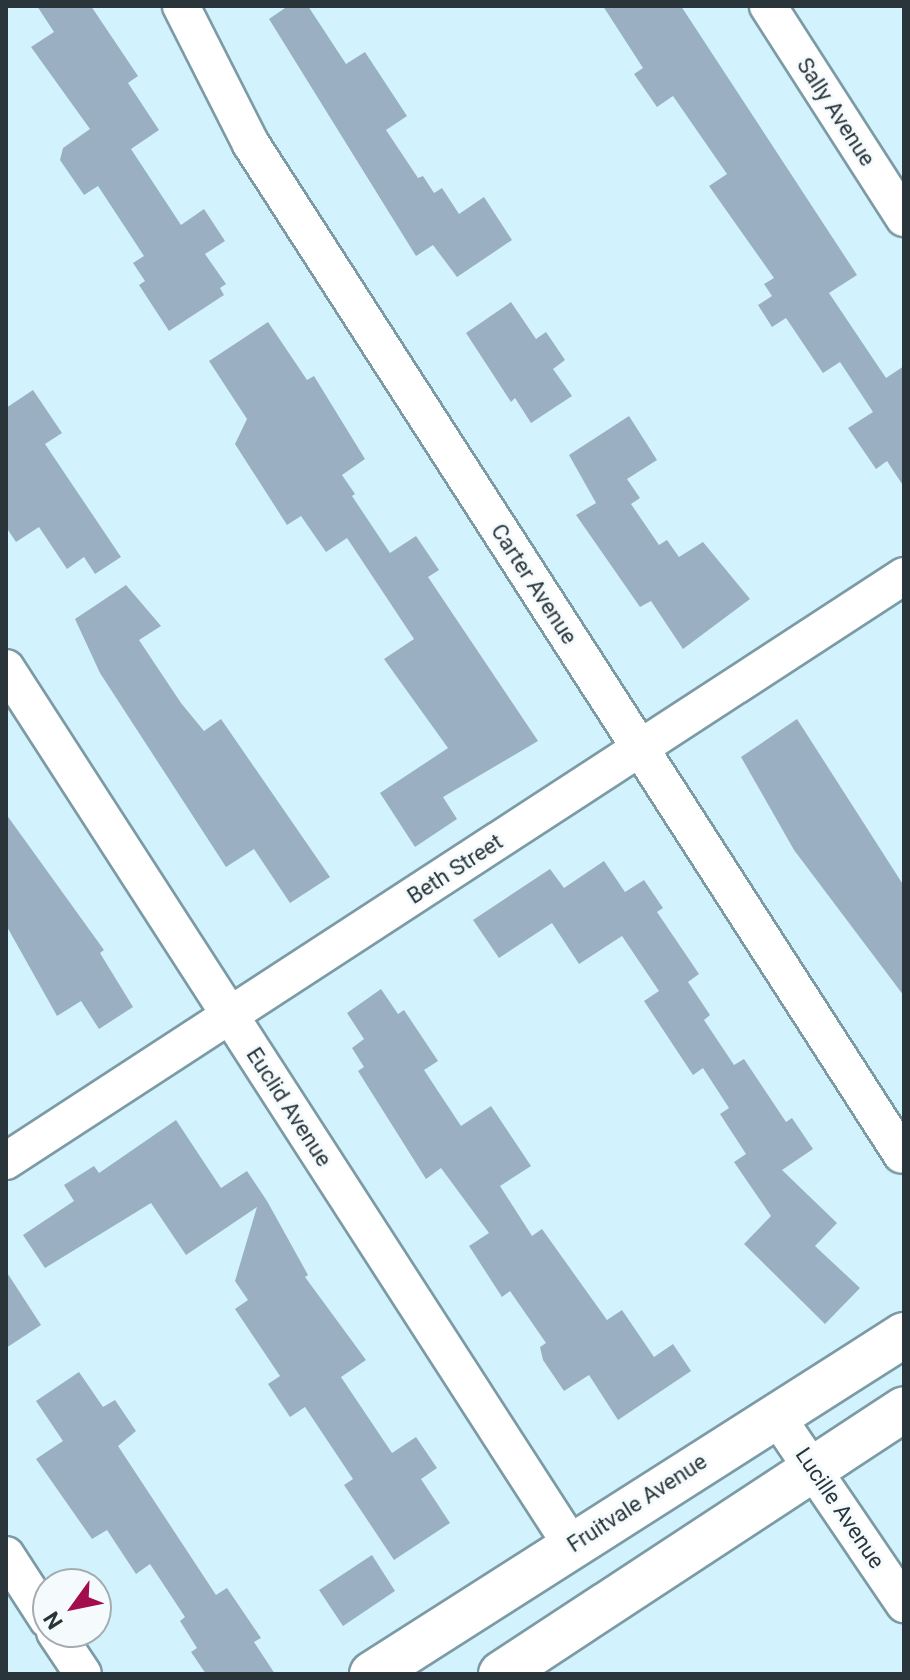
<!DOCTYPE html>
<html>
<head>
<meta charset="utf-8">
<style>
  body { margin:0 }
  #map { position:relative; width:910px; height:1680px; overflow:hidden; background:#d2f3fe; font-family:Roboto,sans-serif }
  div>[style] { position:absolute }
  .building>* { inset:0; background:#9bafc3 }
  .roads { filter:drop-shadow(2px 0 #7c9ba5) drop-shadow(-2px 0 #7c9ba5) drop-shadow(0 2px #7c9ba5) drop-shadow(0 -2px #7c9ba5) }
  .minor>* { height:36px; margin:-18px; padding:0 18px; transform-origin:18px; border-radius:18px; background:#fff }
  .secondary>* { height:44px; margin:-22px; padding:0 22px; transform-origin:22px; border-radius:22px; background:#fff }
  span { translate:-50% -50%; white-space:nowrap; text-align:center; line-height:1.15; -webkit-text-stroke:6px #f5fbfd; paint-order:stroke }
  .street-label { font-size:22px; color:#29353a }
  .frame { position:absolute; inset:0; border:8px solid #29353a; pointer-events:none }
  .north { position:absolute; left:32px; top:1568px; width:80px; height:80px; box-sizing:border-box; background:#f5fbfd; border:2px solid #a3acaf; border-radius:50%; rotate:237deg; font-size:22px; font-weight:700; line-height:32px; text-align:center; color:#29353a }
  .north::after { content:''; display:block; margin:auto; width:28px; height:36px; background:#a30d4d; clip-path:polygon(50% 0,100% 100%,50% 72%,0 100%) }
</style>
</head>
<body>
<div id="map">
  <div class="building">
    <i style="clip-path:polygon(37px 6px,91px 6px,138px 76px,128px 83px,159px 130px,131px 149px,181px 225px,204px 209px,225px 241px,205px 254px,226px 284px,220px 288px,224px 295px,169px 331px,139px 285px,145px 281px,133px 263px,144px 256px,98px 186px,84px 195px,60px 160px,63px 148px,90px 129px,31px 47px,54px 32px)"></i>
    <i style="clip-path:polygon(288px 6px,308px 6px,346px 64px,365px 52px,407px 116px,386px 130px,418px 178px,423px 176px,434px 193px,442px 188px,459px 214px,484px 197px,512px 240px,457px 277px,433px 245px,416px 256px,269px 19px)"></i>
    <i style="clip-path:polygon(603px 6px,681px 6px,857px 275px,829px 293px,886px 378px,904px 366px,904px 487px,887px 461px,876px 469px,848px 428px,873px 412px,840px 362px,823px 373px,786px 318px,772px 327px,758px 305px,772px 296px,764px 284px,774px 278px,709px 186px,727px 174px,673px 96px,657px 107px,634px 74px,643px 68px)"></i>
    <i style="clip-path:polygon(511px 302px,536px 339px,546px 332px,565px 360px,553px 369px,572px 396px,531px 423px,515px 398px,511px 402px,466px 333px)"></i>
    <i style="clip-path:polygon(268px 322px,307px 380px,314px 376px,365px 459px,342px 475px,355px 494px,352px 496px,390px 553px,416px 536px,439px 570px,428px 577px,538px 741px,443px 797px,457px 819px,415px 847px,380px 793px,448px 748px,384px 659px,414px 639px,347px 538px,326px 552px,301px 516px,287px 525px,235px 444px,247px 419px,209px 361px)"></i>
    <i style="clip-path:polygon(33px 390px,62px 433px,45px 444px,121px 557px,95px 574px,84px 557px,67px 569px,39px 527px,16px 542px,6px 527px,6px 408px)"></i>
    <i style="clip-path:polygon(629px 416px,657px 460px,627px 479px,640px 498px,631px 504px,659px 545px,667px 540px,679px 557px,703px 542px,750px 599px,683px 649px,651px 601px,640px 607px,576px 515px,596px 503px,569px 455px)"></i>
    <i style="clip-path:polygon(126px 585px,161px 626px,139px 640px,181px 703px,204px 731px,221px 719px,330px 877px,290px 903px,254px 849px,226px 867px,100px 673px,75px 619px)"></i>
    <i style="clip-path:polygon(797px 719px,904px 886px,904px 996px,794px 850px,741px 757px)"></i>
    <i style="clip-path:polygon(6px 814px,104px 950px,100px 953px,133px 1007px,99px 1029px,81px 1001px,57px 1016px,6px 925px)"></i>
    <i style="clip-path:polygon(604px 861px,625px 892px,644px 880px,663px 908px,657px 912px,699px 974px,688px 982px,710px 1015px,704px 1020px,734px 1065px,744px 1059px,786px 1122px,792px 1118px,813px 1149px,782px 1170px,837px 1223px,815px 1246px,860px 1288px,825px 1324px,744px 1244px,771px 1216px,734px 1162px,746px 1154px,720px 1114px,729px 1108px,703px 1068px,693px 1075px,644px 1001px,659px 991px,622px 936px,579px 964px,552px 923px,499px 958px,473px 920px,550px 869px,564px 888px)"></i>
    <i style="clip-path:polygon(381px 989px,398px 1014px,404px 1010px,438px 1061px,424px 1070px,461px 1126px,491px 1106px,531px 1166px,500px 1186px,532px 1236px,542px 1229px,607px 1320px,622px 1310px,654px 1357px,673px 1344px,691px 1371px,618px 1420px,589px 1375px,564px 1391px,543px 1360px,540px 1347px,546px 1343px,510px 1291px,502px 1297px,469px 1246px,489px 1233px,441px 1168px,426px 1179px,358px 1071px,364px 1067px,352px 1048px,364px 1039px,347px 1013px)"></i>
    <i style="clip-path:polygon(176px 1120px,221px 1188px,247px 1171px,267px 1201px,308px 1275px,305px 1277px,366px 1360px,341px 1377px,392px 1453px,416px 1437px,437px 1468px,421px 1479px,450px 1523px,394px 1560px,344px 1485px,353px 1479px,305px 1407px,290px 1417px,268px 1384px,280px 1376px,235px 1309px,248px 1300px,235px 1281px,257px 1207px,186px 1255px,151px 1203px,45px 1268px,23px 1235px,74px 1201px,64px 1185px,94px 1166px,99px 1173px)"></i>
    <i style="clip-path:polygon(6px 1271px,41px 1325px,6px 1348px)"></i>
    <i style="clip-path:polygon(79px 1372px,103px 1407px,115px 1400px,136px 1431px,118px 1446px,216px 1595px,227px 1588px,261px 1638px,254px 1642px,275px 1674px,206px 1674px,191px 1652px,197px 1648px,180px 1621px,185px 1617px,150px 1564px,136px 1574px,107px 1530px,92px 1539px,36px 1459px,63px 1441px,36px 1401px)"></i>
    <i style="clip-path:polygon(372px 1555px,395px 1591px,343px 1626px,319px 1590px)"></i>
  </div>
  <div class="roads">
    <div class="minor">
      <i style="left:181px;top:6px;width:155px;rotate:63.1deg"></i>
      <i style="left:251px;top:144px;width:1202px;rotate:57.22deg"></i>
      <i style="left:768px;top:6px;width:252px;rotate:57.3deg"></i>
      <i style="left:6px;top:668px;width:1045px;rotate:57.19deg"></i>
      <i style="left:6px;top:1161px;width:1072px;rotate:-33.08deg"></i>
      <i style="left:775px;top:1414px;width:230px;rotate:55.8deg"></i>
      <i style="left:6px;top:1555px;width:77px;rotate:57.1deg"></i>
      <i style="left:55px;top:1632px;width:50px;rotate:56.3deg"></i>
    </div>
    <div class="secondary">
      <i style="left:372px;top:1674px;width:631px;rotate:-32.51deg"></i>
      <i style="left:501px;top:1674px;width:482px;rotate:-33.3deg"></i>
    </div>
  </div>
  <div class="street-label">
    <span style="left:836px;top:112px;rotate:57deg">Sally Avenue</span>
    <span style="left:534px;top:584px;rotate:57deg">Carter Avenue</span>
    <span style="left:455px;top:869px;rotate:-33deg">Beth Street</span>
    <span style="left:289px;top:1107px;rotate:57deg">Euclid Avenue</span>
    <span style="left:637px;top:1503px;rotate:-33deg">Fruitvale Avenue</span>
    <span style="left:840px;top:1508px;rotate:56deg">Lucille Avenue</span>
  </div>
  <div class="frame"></div>
  <div class="north">N</div>
</div>
</body>
</html>
